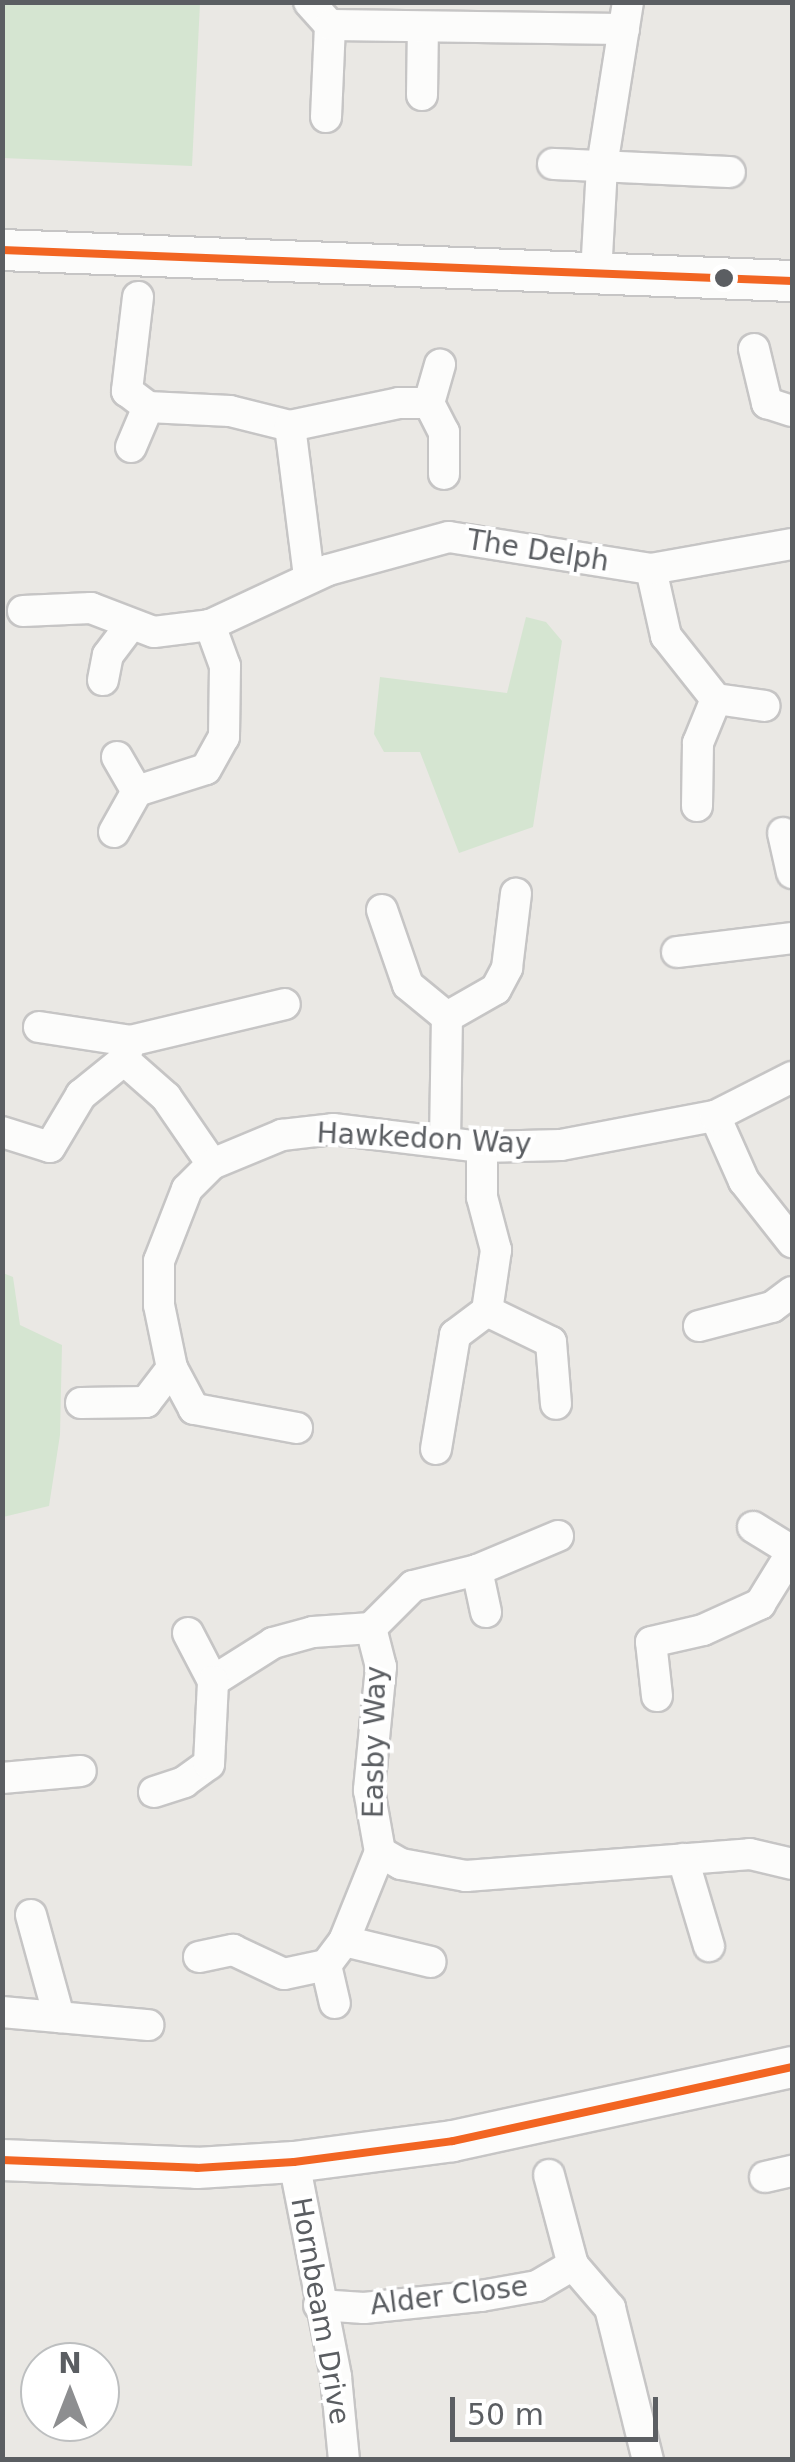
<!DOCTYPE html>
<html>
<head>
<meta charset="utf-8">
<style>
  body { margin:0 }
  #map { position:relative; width:795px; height:2462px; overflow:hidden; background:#eae8e4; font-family:"DejaVu Sans",sans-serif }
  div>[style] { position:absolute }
  .green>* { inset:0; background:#d5e5d1 }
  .roads { filter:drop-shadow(2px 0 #c6c5c5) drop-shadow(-2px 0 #c6c5c5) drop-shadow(0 2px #c6c5c5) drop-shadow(0 -2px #c6c5c5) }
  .street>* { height:30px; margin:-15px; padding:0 15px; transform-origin:15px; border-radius:15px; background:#fcfcfb }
  .secondary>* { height:40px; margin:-20px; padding:0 20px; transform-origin:20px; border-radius:20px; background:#fcfcfb }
  .bus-1>* { height:8px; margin:-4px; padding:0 4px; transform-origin:4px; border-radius:4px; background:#f26522 }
  .dots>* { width:28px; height:28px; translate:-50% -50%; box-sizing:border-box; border:5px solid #fff; border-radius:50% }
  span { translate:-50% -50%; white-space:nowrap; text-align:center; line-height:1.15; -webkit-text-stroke:8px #fff; paint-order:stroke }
  .street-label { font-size:28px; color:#5b5e62 }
  .frame { position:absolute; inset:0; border:5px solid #5b5e62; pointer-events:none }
  .north { position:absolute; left:20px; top:2342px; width:100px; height:100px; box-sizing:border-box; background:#fff; border:2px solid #bdbfc0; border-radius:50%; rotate:0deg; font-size:28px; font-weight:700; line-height:40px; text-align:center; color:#5b5e62 }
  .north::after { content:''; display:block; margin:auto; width:35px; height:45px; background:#8d8e90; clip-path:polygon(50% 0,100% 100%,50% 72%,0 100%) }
  .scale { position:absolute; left:450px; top:2397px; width:208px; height:45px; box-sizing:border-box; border:5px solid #5b5e62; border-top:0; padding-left:12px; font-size:30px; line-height:35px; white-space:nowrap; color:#5b5e62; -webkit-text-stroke:8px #fff; paint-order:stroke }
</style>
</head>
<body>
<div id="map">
  <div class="green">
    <i style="clip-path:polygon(3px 2px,200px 3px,192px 166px,3px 158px)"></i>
    <i style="clip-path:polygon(526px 617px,546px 622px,562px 641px,533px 827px,459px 853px,420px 752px,384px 752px,374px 734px,380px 677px,507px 693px)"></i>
    <i style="clip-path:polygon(3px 1273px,13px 1277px,20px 1325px,62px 1345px,60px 1435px,49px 1506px,3px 1517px)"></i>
  </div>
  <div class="roads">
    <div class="street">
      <i style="left:309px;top:2px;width:31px;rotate:48deg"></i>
      <i style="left:422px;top:95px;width:68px;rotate:-89.2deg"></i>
      <i style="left:326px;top:117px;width:92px;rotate:-87.5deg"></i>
      <i style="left:330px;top:25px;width:294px;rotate:0.8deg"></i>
      <i style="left:553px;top:164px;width:177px;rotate:2.6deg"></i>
      <i style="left:596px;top:274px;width:108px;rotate:-86.8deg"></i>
      <i style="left:602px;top:166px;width:166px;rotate:-81deg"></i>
      <i style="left:138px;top:297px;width:95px;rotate:96.7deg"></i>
      <i style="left:127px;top:391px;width:26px;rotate:37deg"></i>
      <i style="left:148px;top:407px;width:82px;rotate:2.8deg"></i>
      <i style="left:230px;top:411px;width:62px;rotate:14deg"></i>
      <i style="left:290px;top:426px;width:151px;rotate:82.8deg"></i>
      <i style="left:754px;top:349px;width:56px;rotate:76.5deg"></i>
      <i style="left:767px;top:403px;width:26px;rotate:18deg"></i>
      <i style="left:429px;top:403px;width:40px;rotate:-74deg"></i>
      <i style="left:290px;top:426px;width:111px;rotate:-11.9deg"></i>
      <i style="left:399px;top:403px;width:30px"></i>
      <i style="left:429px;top:403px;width:33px;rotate:63deg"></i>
      <i style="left:444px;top:432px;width:42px;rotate:90deg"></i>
      <i style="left:131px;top:447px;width:43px;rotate:-67deg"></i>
      <i style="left:651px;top:569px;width:69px;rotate:77.4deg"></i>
      <i style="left:666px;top:636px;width:80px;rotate:51.6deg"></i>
      <i style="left:716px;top:699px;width:48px;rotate:112.2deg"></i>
      <i style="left:698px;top:743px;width:63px;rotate:90.9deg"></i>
      <i style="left:23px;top:611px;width:68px;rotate:-2.5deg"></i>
      <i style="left:91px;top:608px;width:67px;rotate:20.9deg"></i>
      <i style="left:154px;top:632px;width:56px;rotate:-7.1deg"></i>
      <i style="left:103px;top:680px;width:25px;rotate:-79deg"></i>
      <i style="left:108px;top:655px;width:36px;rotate:-53deg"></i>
      <i style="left:716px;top:699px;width:49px;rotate:8.1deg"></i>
      <i style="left:117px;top:757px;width:39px;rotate:60deg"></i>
      <i style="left:137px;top:791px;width:72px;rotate:-17.7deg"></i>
      <i style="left:206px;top:769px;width:37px;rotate:-61deg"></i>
      <i style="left:224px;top:737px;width:71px;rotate:-89.2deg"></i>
      <i style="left:225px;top:666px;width:44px;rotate:-110.1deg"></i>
      <i style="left:210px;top:625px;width:130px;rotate:-25deg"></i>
      <i style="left:328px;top:570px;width:125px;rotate:-15.3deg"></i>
      <i style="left:449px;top:537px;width:205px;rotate:9deg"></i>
      <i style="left:651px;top:569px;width:143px;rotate:-10.1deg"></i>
      <i style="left:114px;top:832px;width:47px;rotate:-60.7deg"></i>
      <i style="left:783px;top:833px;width:41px;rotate:77.3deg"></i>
      <i style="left:382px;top:910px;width:79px;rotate:70.9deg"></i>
      <i style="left:408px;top:985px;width:50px;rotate:39.4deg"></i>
      <i style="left:677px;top:952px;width:116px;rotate:-6.9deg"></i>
      <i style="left:39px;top:1027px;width:92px;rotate:8.7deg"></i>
      <i style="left:130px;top:1041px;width:159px;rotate:-13.4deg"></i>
      <i style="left:130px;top:1042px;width:19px;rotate:108deg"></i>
      <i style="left:124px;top:1060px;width:56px;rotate:41.4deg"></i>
      <i style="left:166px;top:1097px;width:81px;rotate:55.5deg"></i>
      <i style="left:715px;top:1116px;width:71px;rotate:66deg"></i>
      <i style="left:744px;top:1181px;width:78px;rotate:51.8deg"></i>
      <i style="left:2px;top:1132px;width:50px;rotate:17.4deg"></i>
      <i style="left:50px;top:1147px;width:61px;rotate:-59.2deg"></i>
      <i style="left:81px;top:1095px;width:55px;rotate:-39.1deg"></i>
      <i style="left:445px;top:1142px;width:125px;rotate:-89.1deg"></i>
      <i style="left:447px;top:1017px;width:56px;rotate:-29.7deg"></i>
      <i style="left:496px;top:989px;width:24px;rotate:-62deg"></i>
      <i style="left:507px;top:968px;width:75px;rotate:-83.1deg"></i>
      <i style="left:487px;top:1311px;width:71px;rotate:25.8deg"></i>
      <i style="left:551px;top:1342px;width:62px;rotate:85.4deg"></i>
      <i style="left:699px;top:1326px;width:75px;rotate:-14.6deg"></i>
      <i style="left:772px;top:1307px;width:25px;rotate:-37deg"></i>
      <i style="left:81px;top:1403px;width:65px;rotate:-0.9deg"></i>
      <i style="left:146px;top:1402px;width:43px;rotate:-52.6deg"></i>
      <i style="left:297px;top:1428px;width:105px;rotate:-169.5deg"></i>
      <i style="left:194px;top:1409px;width:47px;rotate:-118.2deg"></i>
      <i style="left:172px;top:1368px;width:64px;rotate:-101.7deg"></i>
      <i style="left:159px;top:1305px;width:44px;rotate:-90deg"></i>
      <i style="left:159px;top:1261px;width:77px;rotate:-68.7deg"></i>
      <i style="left:187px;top:1189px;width:35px;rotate:-45deg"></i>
      <i style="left:212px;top:1164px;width:76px;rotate:-22.5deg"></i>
      <i style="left:282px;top:1135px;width:51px;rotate:-6.7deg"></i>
      <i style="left:333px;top:1129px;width:150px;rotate:6.9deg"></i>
      <i style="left:482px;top:1147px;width:79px;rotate:-1.5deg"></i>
      <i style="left:561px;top:1145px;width:157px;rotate:-10.7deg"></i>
      <i style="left:715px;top:1116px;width:86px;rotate:-26.9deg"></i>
      <i style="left:436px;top:1449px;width:116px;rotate:-80.5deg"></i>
      <i style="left:455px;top:1335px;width:40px;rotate:-37deg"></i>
      <i style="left:487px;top:1311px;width:62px;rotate:-81.6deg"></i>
      <i style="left:496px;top:1250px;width:55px;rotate:-104.8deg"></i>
      <i style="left:482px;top:1197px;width:50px;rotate:-90deg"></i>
      <i style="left:753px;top:1527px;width:46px;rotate:31.6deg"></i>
      <i style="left:558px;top:1536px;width:88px;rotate:157.2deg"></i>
      <i style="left:477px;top:1570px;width:66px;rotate:166deg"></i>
      <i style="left:413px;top:1586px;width:59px;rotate:135deg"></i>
      <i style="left:371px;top:1628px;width:40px;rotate:75.6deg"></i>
      <i style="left:381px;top:1667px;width:124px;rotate:95.6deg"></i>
      <i style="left:369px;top:1790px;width:63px;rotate:79.9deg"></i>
      <i style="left:380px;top:1852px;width:24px;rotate:30deg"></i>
      <i style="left:401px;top:1864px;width:66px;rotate:10.5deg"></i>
      <i style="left:466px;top:1876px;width:285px;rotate:-4.4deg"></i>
      <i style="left:750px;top:1854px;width:43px;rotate:13.4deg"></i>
      <i style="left:477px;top:1570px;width:43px;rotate:77.9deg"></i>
      <i style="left:188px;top:1633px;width:54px;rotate:62.5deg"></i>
      <i style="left:213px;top:1681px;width:71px;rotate:-32.3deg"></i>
      <i style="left:273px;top:1643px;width:41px;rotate:-15.4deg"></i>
      <i style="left:313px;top:1632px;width:58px;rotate:-3.9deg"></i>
      <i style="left:657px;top:1696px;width:54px;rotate:-96.3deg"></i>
      <i style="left:651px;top:1642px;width:53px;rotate:-13deg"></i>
      <i style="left:703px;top:1630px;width:63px;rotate:-24.5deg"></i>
      <i style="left:760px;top:1604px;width:61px;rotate:-58.4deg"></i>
      <i style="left:2px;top:1778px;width:79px;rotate:-5.1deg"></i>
      <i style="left:154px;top:1792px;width:32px;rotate:-18deg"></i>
      <i style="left:184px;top:1782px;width:31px;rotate:-36deg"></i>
      <i style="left:209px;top:1764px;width:83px;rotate:-87.2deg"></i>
      <i style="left:683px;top:1859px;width:91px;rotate:73.4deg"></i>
      <i style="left:31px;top:1915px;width:106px;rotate:74.6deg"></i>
      <i style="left:344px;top:1941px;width:89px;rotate:13.6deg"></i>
      <i style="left:199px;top:1957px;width:35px;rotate:-12deg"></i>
      <i style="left:233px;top:1950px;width:56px;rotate:25.2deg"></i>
      <i style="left:284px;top:1974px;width:43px;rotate:-12.1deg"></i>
      <i style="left:326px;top:1965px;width:30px;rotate:-53deg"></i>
      <i style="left:344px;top:1941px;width:96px;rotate:-68deg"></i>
      <i style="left:326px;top:1965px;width:39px;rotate:77deg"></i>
      <i style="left:2px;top:2012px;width:147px;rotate:5.1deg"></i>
      <i style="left:294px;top:2162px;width:219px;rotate:78.9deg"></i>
      <i style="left:336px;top:2377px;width:83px;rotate:84.5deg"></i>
      <i style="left:549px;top:2175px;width:93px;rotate:75.1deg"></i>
      <i style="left:765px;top:2177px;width:28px;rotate:-13deg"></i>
      <i style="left:319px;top:2305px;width:45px;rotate:3.8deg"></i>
      <i style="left:364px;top:2308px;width:118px;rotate:-5.9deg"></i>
      <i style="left:481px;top:2296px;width:57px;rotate:-10.1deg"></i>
      <i style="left:537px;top:2286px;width:42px;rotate:-30.3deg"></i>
      <i style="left:573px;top:2265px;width:57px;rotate:49.3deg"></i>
      <i style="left:610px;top:2308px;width:157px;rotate:76deg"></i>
    </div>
    <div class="secondary">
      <i style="left:2px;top:250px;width:791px;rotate:2.25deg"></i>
      <i style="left:2px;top:2160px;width:195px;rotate:2.3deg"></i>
      <i style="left:197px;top:2168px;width:97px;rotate:-3.5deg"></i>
      <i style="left:294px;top:2162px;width:160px;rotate:-7.5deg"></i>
      <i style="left:453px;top:2141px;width:347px;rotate:-12.3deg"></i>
    </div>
  </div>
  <div class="bus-1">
    <i style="left:2px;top:250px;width:791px;rotate:2.25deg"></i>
    <i style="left:2px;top:2160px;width:195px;rotate:2.3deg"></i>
    <i style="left:197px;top:2168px;width:97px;rotate:-3.5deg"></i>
    <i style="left:294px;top:2162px;width:160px;rotate:-7.5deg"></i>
    <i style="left:453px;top:2141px;width:347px;rotate:-12.3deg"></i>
  </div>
  <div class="dots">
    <i style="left:724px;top:278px;background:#5b5e62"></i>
  </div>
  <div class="street-label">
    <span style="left:538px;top:551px;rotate:9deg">The Delph</span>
    <span style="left:424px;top:1139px;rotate:3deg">Hawkedon Way</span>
    <span style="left:375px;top:1742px;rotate:-89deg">Easby Way</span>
    <span style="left:449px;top:2296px;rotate:-7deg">Alder Close</span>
    <span style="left:320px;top:2311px;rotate:80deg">Hornbeam Drive</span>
  </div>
  <div class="frame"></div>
  <div class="north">N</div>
  <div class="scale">50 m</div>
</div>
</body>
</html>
